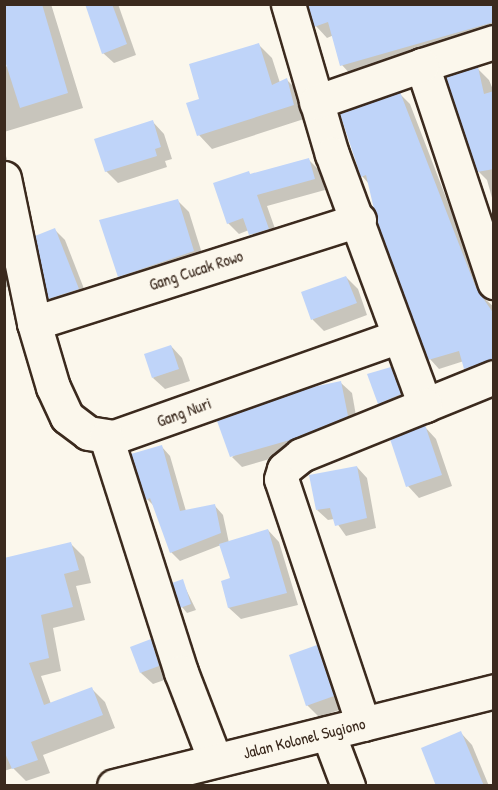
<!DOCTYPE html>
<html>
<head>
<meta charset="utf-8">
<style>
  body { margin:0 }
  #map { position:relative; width:498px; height:790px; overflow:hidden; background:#fbf7ec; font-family:"Patrick Hand",sans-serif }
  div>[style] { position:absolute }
  .shadow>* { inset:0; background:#0003 }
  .building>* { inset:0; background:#bfd4f9 }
  .roads { filter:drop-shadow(2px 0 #3b2a1e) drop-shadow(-2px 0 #3b2a1e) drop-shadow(0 2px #3b2a1e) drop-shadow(0 -2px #3b2a1e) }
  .minor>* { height:33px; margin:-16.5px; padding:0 16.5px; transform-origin:16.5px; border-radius:16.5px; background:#fbf7ec }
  span { translate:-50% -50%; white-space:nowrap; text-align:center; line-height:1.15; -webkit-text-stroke:5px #fbf7ec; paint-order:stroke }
  .street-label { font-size:16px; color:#3b2a1e }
  .frame { position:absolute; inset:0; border:6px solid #3b2a1e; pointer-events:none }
</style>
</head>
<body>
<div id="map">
  <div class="shadow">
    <i style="clip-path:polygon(4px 4px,51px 4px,83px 108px,4px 132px,4px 67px,8px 66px)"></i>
    <i style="clip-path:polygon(87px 4px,118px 4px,136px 55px,114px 63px,103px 53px)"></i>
    <i style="clip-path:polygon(309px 4px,494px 4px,494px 35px,353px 77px,342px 65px,334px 35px,327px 38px,316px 26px)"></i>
    <i style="clip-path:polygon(258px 44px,272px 58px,280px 83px,287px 80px,300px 93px,307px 118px,212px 149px,199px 135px,201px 99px)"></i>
    <i style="clip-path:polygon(478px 69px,489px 80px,494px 92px,494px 205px,487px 180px,479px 172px)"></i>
    <i style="clip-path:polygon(400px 94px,410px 104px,485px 299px,494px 307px,494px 372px,475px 378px,464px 361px,439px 369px,430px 359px,369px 184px,362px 176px)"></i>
    <i style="clip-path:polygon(153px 122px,164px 134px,172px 159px,165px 161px,167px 167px,118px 183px,106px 171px)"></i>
    <i style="clip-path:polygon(4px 150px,9px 165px,4px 183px)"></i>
    <i style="clip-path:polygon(309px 160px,320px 171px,325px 190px,267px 206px,279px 240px,262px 245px,249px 230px,239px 234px,228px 223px,248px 172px,251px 175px)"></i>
    <i style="clip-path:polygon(177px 200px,189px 212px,205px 263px,131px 287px,119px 276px,101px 221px)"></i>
    <i style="clip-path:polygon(4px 218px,18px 284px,4px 288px)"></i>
    <i style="clip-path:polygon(55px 230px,65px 240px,88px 299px,59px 308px,50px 298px)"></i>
    <i style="clip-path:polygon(346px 277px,358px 289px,367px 315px,324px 331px,313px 320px,303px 293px)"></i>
    <i style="clip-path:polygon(171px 346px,182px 358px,190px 381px,165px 389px,153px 378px)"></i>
    <i style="clip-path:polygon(391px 369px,402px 381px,412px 406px,391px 415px,379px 403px)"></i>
    <i style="clip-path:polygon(341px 383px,352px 393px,358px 427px,301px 450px,242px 467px,232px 457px)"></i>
    <i style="clip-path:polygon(425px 427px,436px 439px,452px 486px,419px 498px,408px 486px)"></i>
    <i style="clip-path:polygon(162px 447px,170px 456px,186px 511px,215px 506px,223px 515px,229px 543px,268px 530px,279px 542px,298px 605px,241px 619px,229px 608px,223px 582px,232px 579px,221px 545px,180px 561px,171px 552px,155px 507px,147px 499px)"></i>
    <i style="clip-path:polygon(357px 467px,367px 478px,376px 528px,346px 536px,334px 519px,328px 520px,317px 510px)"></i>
    <i style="clip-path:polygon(71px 544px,84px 557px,91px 583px,76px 586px,85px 620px,53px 628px,61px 671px,41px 676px,51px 704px,92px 689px,105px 702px,115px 728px,43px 755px,50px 773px,26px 781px,13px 768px,4px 771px,4px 606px)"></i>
    <i style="clip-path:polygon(182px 581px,196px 610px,187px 613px,182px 607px)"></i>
    <i style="clip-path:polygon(151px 641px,162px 653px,170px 678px,153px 684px,141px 673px)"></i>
    <i style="clip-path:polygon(316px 647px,328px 658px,345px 708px,319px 717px,307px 705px)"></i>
    <i style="clip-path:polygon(461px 733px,472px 745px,489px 786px,438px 786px)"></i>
  </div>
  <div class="building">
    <i style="clip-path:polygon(4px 4px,42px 4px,68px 93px,20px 108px,4px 58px)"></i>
    <i style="clip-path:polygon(85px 4px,112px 4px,127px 44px,102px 54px)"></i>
    <i style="clip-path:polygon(308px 4px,494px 4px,494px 22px,340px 66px,328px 22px,314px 27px)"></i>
    <i style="clip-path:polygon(259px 43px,272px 85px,287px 78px,294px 105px,197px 136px,186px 103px,199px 99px,189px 64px)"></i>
    <i style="clip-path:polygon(478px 67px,484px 94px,494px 91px,494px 169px,477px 172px,446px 77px)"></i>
    <i style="clip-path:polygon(400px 92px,476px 288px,494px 314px,494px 359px,464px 369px,459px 351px,428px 360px,377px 222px,366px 175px,361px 177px,340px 114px)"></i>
    <i style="clip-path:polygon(153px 120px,161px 147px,155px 149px,157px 156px,105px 172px,94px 139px)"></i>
    <i style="clip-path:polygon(309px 158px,315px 179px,257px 195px,269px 229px,249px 235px,243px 218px,227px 224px,213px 183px,249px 171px,250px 174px)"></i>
    <i style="clip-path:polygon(178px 199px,194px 251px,118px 277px,99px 220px)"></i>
    <i style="clip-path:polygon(55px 228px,79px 289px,48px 299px,35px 236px)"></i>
    <i style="clip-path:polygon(346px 276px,357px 303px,311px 320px,301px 292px)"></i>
    <i style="clip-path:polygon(171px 345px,179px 369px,152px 378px,144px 354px)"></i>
    <i style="clip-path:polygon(391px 367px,401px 394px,378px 404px,367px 374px)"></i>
    <i style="clip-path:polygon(341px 381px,348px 416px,290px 440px,230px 457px,217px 421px,308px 388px)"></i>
    <i style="clip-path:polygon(425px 425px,442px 475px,406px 487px,390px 439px)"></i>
    <i style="clip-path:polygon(162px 445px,180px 511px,215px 504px,221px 533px,170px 553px,150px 498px,146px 500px,131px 454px)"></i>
    <i style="clip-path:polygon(357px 466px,367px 518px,335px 526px,330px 508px,316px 510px,309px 475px)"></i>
    <i style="clip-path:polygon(268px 529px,287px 593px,228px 608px,221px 581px,230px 578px,219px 544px)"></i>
    <i style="clip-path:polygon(71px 542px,79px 570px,64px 574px,73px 607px,41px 615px,49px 658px,29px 663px,44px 705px,92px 687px,103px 715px,31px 742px,38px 760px,12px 769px,4px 751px,4px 558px)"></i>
    <i style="clip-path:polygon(183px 579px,191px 604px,180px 608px,172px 583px)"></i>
    <i style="clip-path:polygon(151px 639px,159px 666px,140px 673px,130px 647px)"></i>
    <i style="clip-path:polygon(317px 645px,334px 696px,306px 706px,289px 655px)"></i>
    <i style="clip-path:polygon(461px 731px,484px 786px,436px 786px,421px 748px)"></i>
  </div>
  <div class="roads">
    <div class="minor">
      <i style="left:288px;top:4px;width:156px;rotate:73.7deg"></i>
      <i style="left:332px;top:154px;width:268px;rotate:69.7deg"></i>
      <i style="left:425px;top:405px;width:74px;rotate:-22.1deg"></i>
      <i style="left:494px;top:42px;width:76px;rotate:162.3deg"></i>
      <i style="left:422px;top:65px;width:229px;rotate:71.6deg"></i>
      <i style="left:316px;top:102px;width:112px;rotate:-19.2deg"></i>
      <i style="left:4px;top:178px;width:148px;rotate:78.3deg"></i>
      <i style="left:34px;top:323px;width:67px;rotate:73.5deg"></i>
      <i style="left:53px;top:387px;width:33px;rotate:65deg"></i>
      <i style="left:67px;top:417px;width:26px;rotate:37deg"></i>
      <i style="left:88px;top:433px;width:26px;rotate:9deg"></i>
      <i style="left:114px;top:437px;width:302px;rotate:-19.5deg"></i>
      <i style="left:34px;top:323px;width:341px;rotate:-17.6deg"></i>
      <i style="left:106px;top:437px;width:247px;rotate:72.3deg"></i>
      <i style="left:181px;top:672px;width:94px;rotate:68.9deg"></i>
      <i style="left:363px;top:724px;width:258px;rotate:-108.5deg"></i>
      <i style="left:281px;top:479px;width:10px;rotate:-73deg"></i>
      <i style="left:284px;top:469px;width:22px;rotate:-39deg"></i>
      <i style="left:301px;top:455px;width:134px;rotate:-22deg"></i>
      <i style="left:328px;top:733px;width:57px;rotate:69.3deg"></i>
      <i style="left:114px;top:786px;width:392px;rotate:-14deg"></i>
    </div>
  </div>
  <div class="street-label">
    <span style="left:196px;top:270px;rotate:-18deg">Gang Cucak Rowo</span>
    <span style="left:184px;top:412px;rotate:-20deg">Gang Nuri</span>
    <span style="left:304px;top:738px;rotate:-14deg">Jalan Kolonel Sugiono</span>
  </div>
  <div class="frame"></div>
</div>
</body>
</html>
